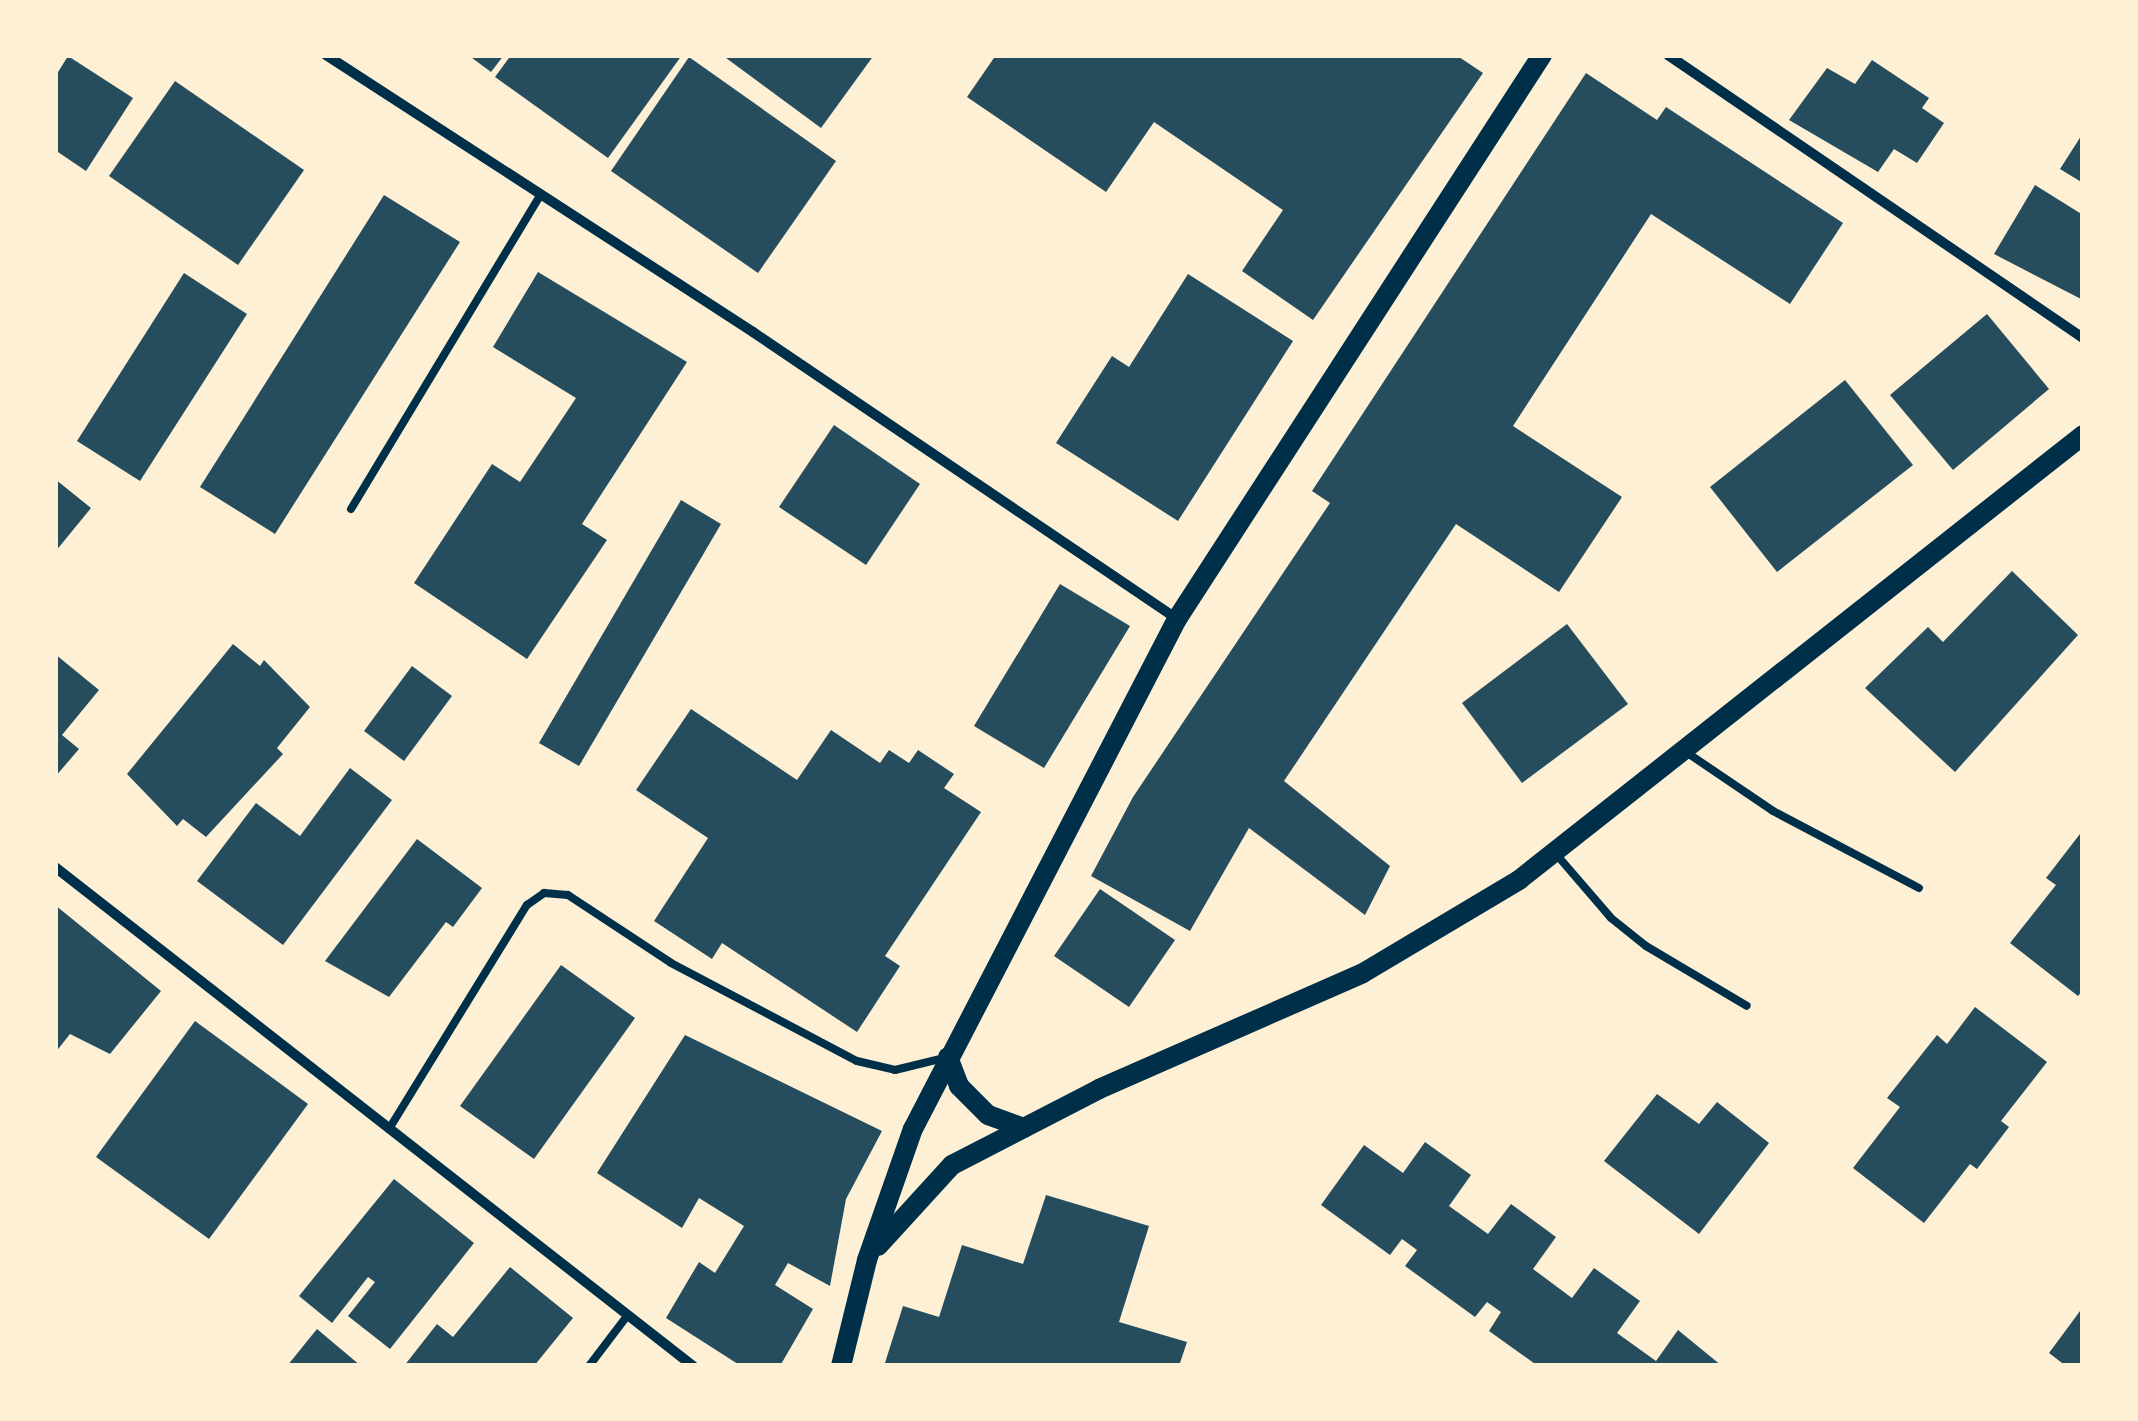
<!DOCTYPE html>
<html>
<head>
<meta charset="utf-8">
<style>
  body { margin:0 }
  #map { position:relative; width:2138px; height:1421px; overflow:hidden; background:#fdf0d5; font-family:"IBM Plex Sans",sans-serif }
  div>[style] { position:absolute }
  .building>* { inset:0; background:#264d5e }
  .service>* { height:8px; margin:-4px; padding:0 4px; transform-origin:4px; border-radius:4px; background:#003049 }
  .minor>* { height:10px; margin:-5px; padding:0 5px; transform-origin:5px; border-radius:5px; background:#003049 }
  .secondary>* { height:20px; margin:-10px; padding:0 10px; transform-origin:10px; border-radius:10px; background:#003049 }
  span { translate:-50% -50%; white-space:nowrap; text-align:center; line-height:1.15; -webkit-text-stroke:10px #fdf0d5; paint-order:stroke }
  .frame { position:absolute; inset:0; border:58px solid #fdf0d5; pointer-events:none }
</style>
</head>
<body>
<div id="map">
  <div class="building">
    <i style="clip-path:polygon(468px 55px,504px 55px,491px 72px)"></i>
    <i style="clip-path:polygon(511px 55px,682px 55px,608px 158px,495px 77px)"></i>
    <i style="clip-path:polygon(722px 55px,874px 55px,821px 128px)"></i>
    <i style="clip-path:polygon(996px 55px,1456px 55px,1483px 73px,1313px 320px,1242px 271px,1283px 210px,1154px 122px,1106px 192px,967px 97px)"></i>
    <i style="clip-path:polygon(68px 56px,133px 98px,86px 171px,55px 150px,55px 77px)"></i>
    <i style="clip-path:polygon(689px 57px,836px 161px,758px 273px,611px 171px)"></i>
    <i style="clip-path:polygon(1872px 60px,1929px 98px,1922px 108px,1944px 123px,1917px 163px,1894px 149px,1878px 172px,1789px 120px,1827px 68px,1855px 84px)"></i>
    <i style="clip-path:polygon(1586px 73px,1657px 120px,1666px 107px,1843px 223px,1790px 304px,1651px 214px,1513px 426px,1622px 497px,1559px 592px,1456px 524px,1284px 781px,1390px 866px,1365px 915px,1249px 828px,1190px 931px,1091px 876px,1133px 797px,1330px 503px,1312px 491px)"></i>
    <i style="clip-path:polygon(175px 81px,304px 170px,238px 265px,109px 176px)"></i>
    <i style="clip-path:polygon(2083px 133px,2083px 183px,2060px 169px)"></i>
    <i style="clip-path:polygon(2035px 185px,2083px 215px,2083px 300px,1994px 254px)"></i>
    <i style="clip-path:polygon(384px 195px,460px 242px,275px 534px,200px 487px)"></i>
    <i style="clip-path:polygon(538px 272px,687px 362px,582px 524px,607px 540px,527px 659px,414px 583px,492px 464px,520px 482px,576px 398px,493px 347px)"></i>
    <i style="clip-path:polygon(184px 273px,247px 314px,140px 481px,77px 441px)"></i>
    <i style="clip-path:polygon(1188px 274px,1293px 341px,1178px 521px,1056px 443px,1112px 356px,1129px 367px)"></i>
    <i style="clip-path:polygon(1987px 314px,2049px 389px,1953px 470px,1890px 395px)"></i>
    <i style="clip-path:polygon(1845px 380px,1913px 465px,1777px 572px,1710px 487px)"></i>
    <i style="clip-path:polygon(834px 425px,920px 484px,866px 565px,779px 507px)"></i>
    <i style="clip-path:polygon(55px 479px,91px 508px,55px 552px)"></i>
    <i style="clip-path:polygon(681px 500px,721px 524px,579px 766px,539px 743px)"></i>
    <i style="clip-path:polygon(2012px 571px,2078px 635px,1955px 772px,1865px 688px,1928px 627px,1943px 642px)"></i>
    <i style="clip-path:polygon(1060px 584px,1130px 626px,1044px 768px,974px 726px)"></i>
    <i style="clip-path:polygon(1567px 624px,1628px 704px,1522px 783px,1462px 703px)"></i>
    <i style="clip-path:polygon(233px 644px,260px 666px,264px 660px,310px 707px,277px 748px,283px 754px,206px 837px,183px 819px,177px 826px,127px 774px)"></i>
    <i style="clip-path:polygon(55px 654px,99px 690px,62px 735px,79px 749px,55px 777px)"></i>
    <i style="clip-path:polygon(412px 666px,452px 696px,404px 761px,364px 731px)"></i>
    <i style="clip-path:polygon(691px 709px,797px 780px,831px 730px,880px 763px,889px 750px,909px 763px,918px 750px,954px 774px,944px 788px,981px 812px,885px 956px,900px 966px,857px 1032px,722px 943px,712px 959px,654px 921px,708px 838px,636px 790px)"></i>
    <i style="clip-path:polygon(350px 768px,392px 800px,283px 945px,197px 881px,256px 803px,300px 836px)"></i>
    <i style="clip-path:polygon(2083px 830px,2083px 990px,2078px 996px,2010px 943px,2056px 885px,2046px 878px)"></i>
    <i style="clip-path:polygon(417px 839px,482px 888px,453px 927px,446px 922px,389px 997px,325px 961px)"></i>
    <i style="clip-path:polygon(1100px 889px,1175px 940px,1129px 1007px,1054px 956px)"></i>
    <i style="clip-path:polygon(55px 905px,161px 991px,110px 1054px,70px 1034px,55px 1053px)"></i>
    <i style="clip-path:polygon(561px 965px,635px 1018px,534px 1159px,460px 1106px)"></i>
    <i style="clip-path:polygon(1975px 1007px,2047px 1062px,2001px 1121px,2009px 1127px,1977px 1169px,1970px 1164px,1924px 1223px,1853px 1168px,1900px 1107px,1887px 1098px,1937px 1035px,1947px 1044px)"></i>
    <i style="clip-path:polygon(195px 1021px,308px 1104px,209px 1239px,96px 1157px)"></i>
    <i style="clip-path:polygon(685px 1035px,882px 1131px,846px 1199px,830px 1286px,788px 1263px,775px 1285px,813px 1309px,780px 1366px,741px 1366px,666px 1318px,699px 1262px,715px 1273px,744px 1226px,699px 1198px,682px 1228px,597px 1173px)"></i>
    <i style="clip-path:polygon(1657px 1094px,1699px 1124px,1717px 1102px,1769px 1143px,1699px 1234px,1604px 1161px)"></i>
    <i style="clip-path:polygon(1425px 1142px,1471px 1175px,1449px 1206px,1488px 1234px,1511px 1204px,1556px 1237px,1533px 1269px,1572px 1298px,1594px 1268px,1640px 1301px,1617px 1333px,1656px 1361px,1678px 1330px,1722px 1366px,1538px 1366px,1489px 1331px,1501px 1312px,1487px 1302px,1475px 1317px,1405px 1266px,1417px 1250px,1402px 1239px,1390px 1255px,1321px 1205px,1364px 1145px,1403px 1173px)"></i>
    <i style="clip-path:polygon(394px 1179px,474px 1243px,390px 1349px,348px 1316px,375px 1282px,368px 1277px,332px 1323px,299px 1296px)"></i>
    <i style="clip-path:polygon(1046px 1195px,1149px 1226px,1119px 1322px,1187px 1342px,1179px 1366px,884px 1366px,903px 1306px,939px 1317px,962px 1245px,1023px 1264px)"></i>
    <i style="clip-path:polygon(510px 1267px,573px 1318px,534px 1366px,404px 1366px,437px 1324px,453px 1337px)"></i>
    <i style="clip-path:polygon(2083px 1307px,2083px 1366px,2066px 1366px,2049px 1353px)"></i>
    <i style="clip-path:polygon(317px 1329px,361px 1366px,287px 1366px)"></i>
  </div>
  <div class="service">
    <i style="left:351px;top:509px;width:368px;rotate:-58.9deg"></i>
    <i style="left:1686px;top:752px;width:105px;rotate:34.1deg"></i>
    <i style="left:1773px;top:811px;width:165px;rotate:27.8deg"></i>
    <i style="left:1556px;top:854px;width:84px;rotate:49.3deg"></i>
    <i style="left:1611px;top:918px;width:45px;rotate:38.7deg"></i>
    <i style="left:1646px;top:946px;width:117px;rotate:30.7deg"></i>
    <i style="left:389px;top:1129px;width:263px;rotate:-58.4deg"></i>
    <i style="left:527px;top:905px;width:21px;rotate:-35deg"></i>
    <i style="left:544px;top:893px;width:24px;rotate:5deg"></i>
    <i style="left:568px;top:895px;width:123px;rotate:33.4deg"></i>
    <i style="left:671px;top:963px;width:210px;rotate:27.8deg"></i>
    <i style="left:857px;top:1061px;width:39px;rotate:13deg"></i>
    <i style="left:895px;top:1070px;width:50px;rotate:-13.8deg"></i>
    <i style="left:589px;top:1366px;width:63px;rotate:-52.8deg"></i>
  </div>
  <div class="minor">
    <i style="left:326px;top:55px;width:509px;rotate:32.97deg"></i>
    <i style="left:753px;top:332px;width:512px;rotate:34.09deg"></i>
    <i style="left:1668px;top:55px;width:502px;rotate:34.29deg"></i>
    <i style="left:55px;top:867px;width:810px;rotate:38.03deg"></i>
  </div>
  <div class="secondary">
    <i style="left:948px;top:1057px;width:31px;rotate:69deg"></i>
    <i style="left:959px;top:1086px;width:41px;rotate:45deg"></i>
    <i style="left:988px;top:1115px;width:38px;rotate:20deg"></i>
    <i style="left:878px;top:1246px;width:110px;rotate:-47.6deg"></i>
    <i style="left:952px;top:1165px;width:165px;rotate:-27.3deg"></i>
    <i style="left:1099px;top:1089px;width:288px;rotate:-23.7deg"></i>
    <i style="left:1363px;top:973px;width:182px;rotate:-30.8deg"></i>
    <i style="left:1519px;top:880px;width:718px;rotate:-38.27deg"></i>
    <i style="left:841px;top:1366px;width:109px;rotate:-76.2deg"></i>
    <i style="left:867px;top:1260px;width:139px;rotate:-70.7deg"></i>
    <i style="left:913px;top:1129px;width:574px;rotate:-62.63deg"></i>
    <i style="left:1177px;top:619px;width:672px;rotate:-57.09deg"></i>
  </div>
  <div class="frame"></div>
</div>
</body>
</html>
